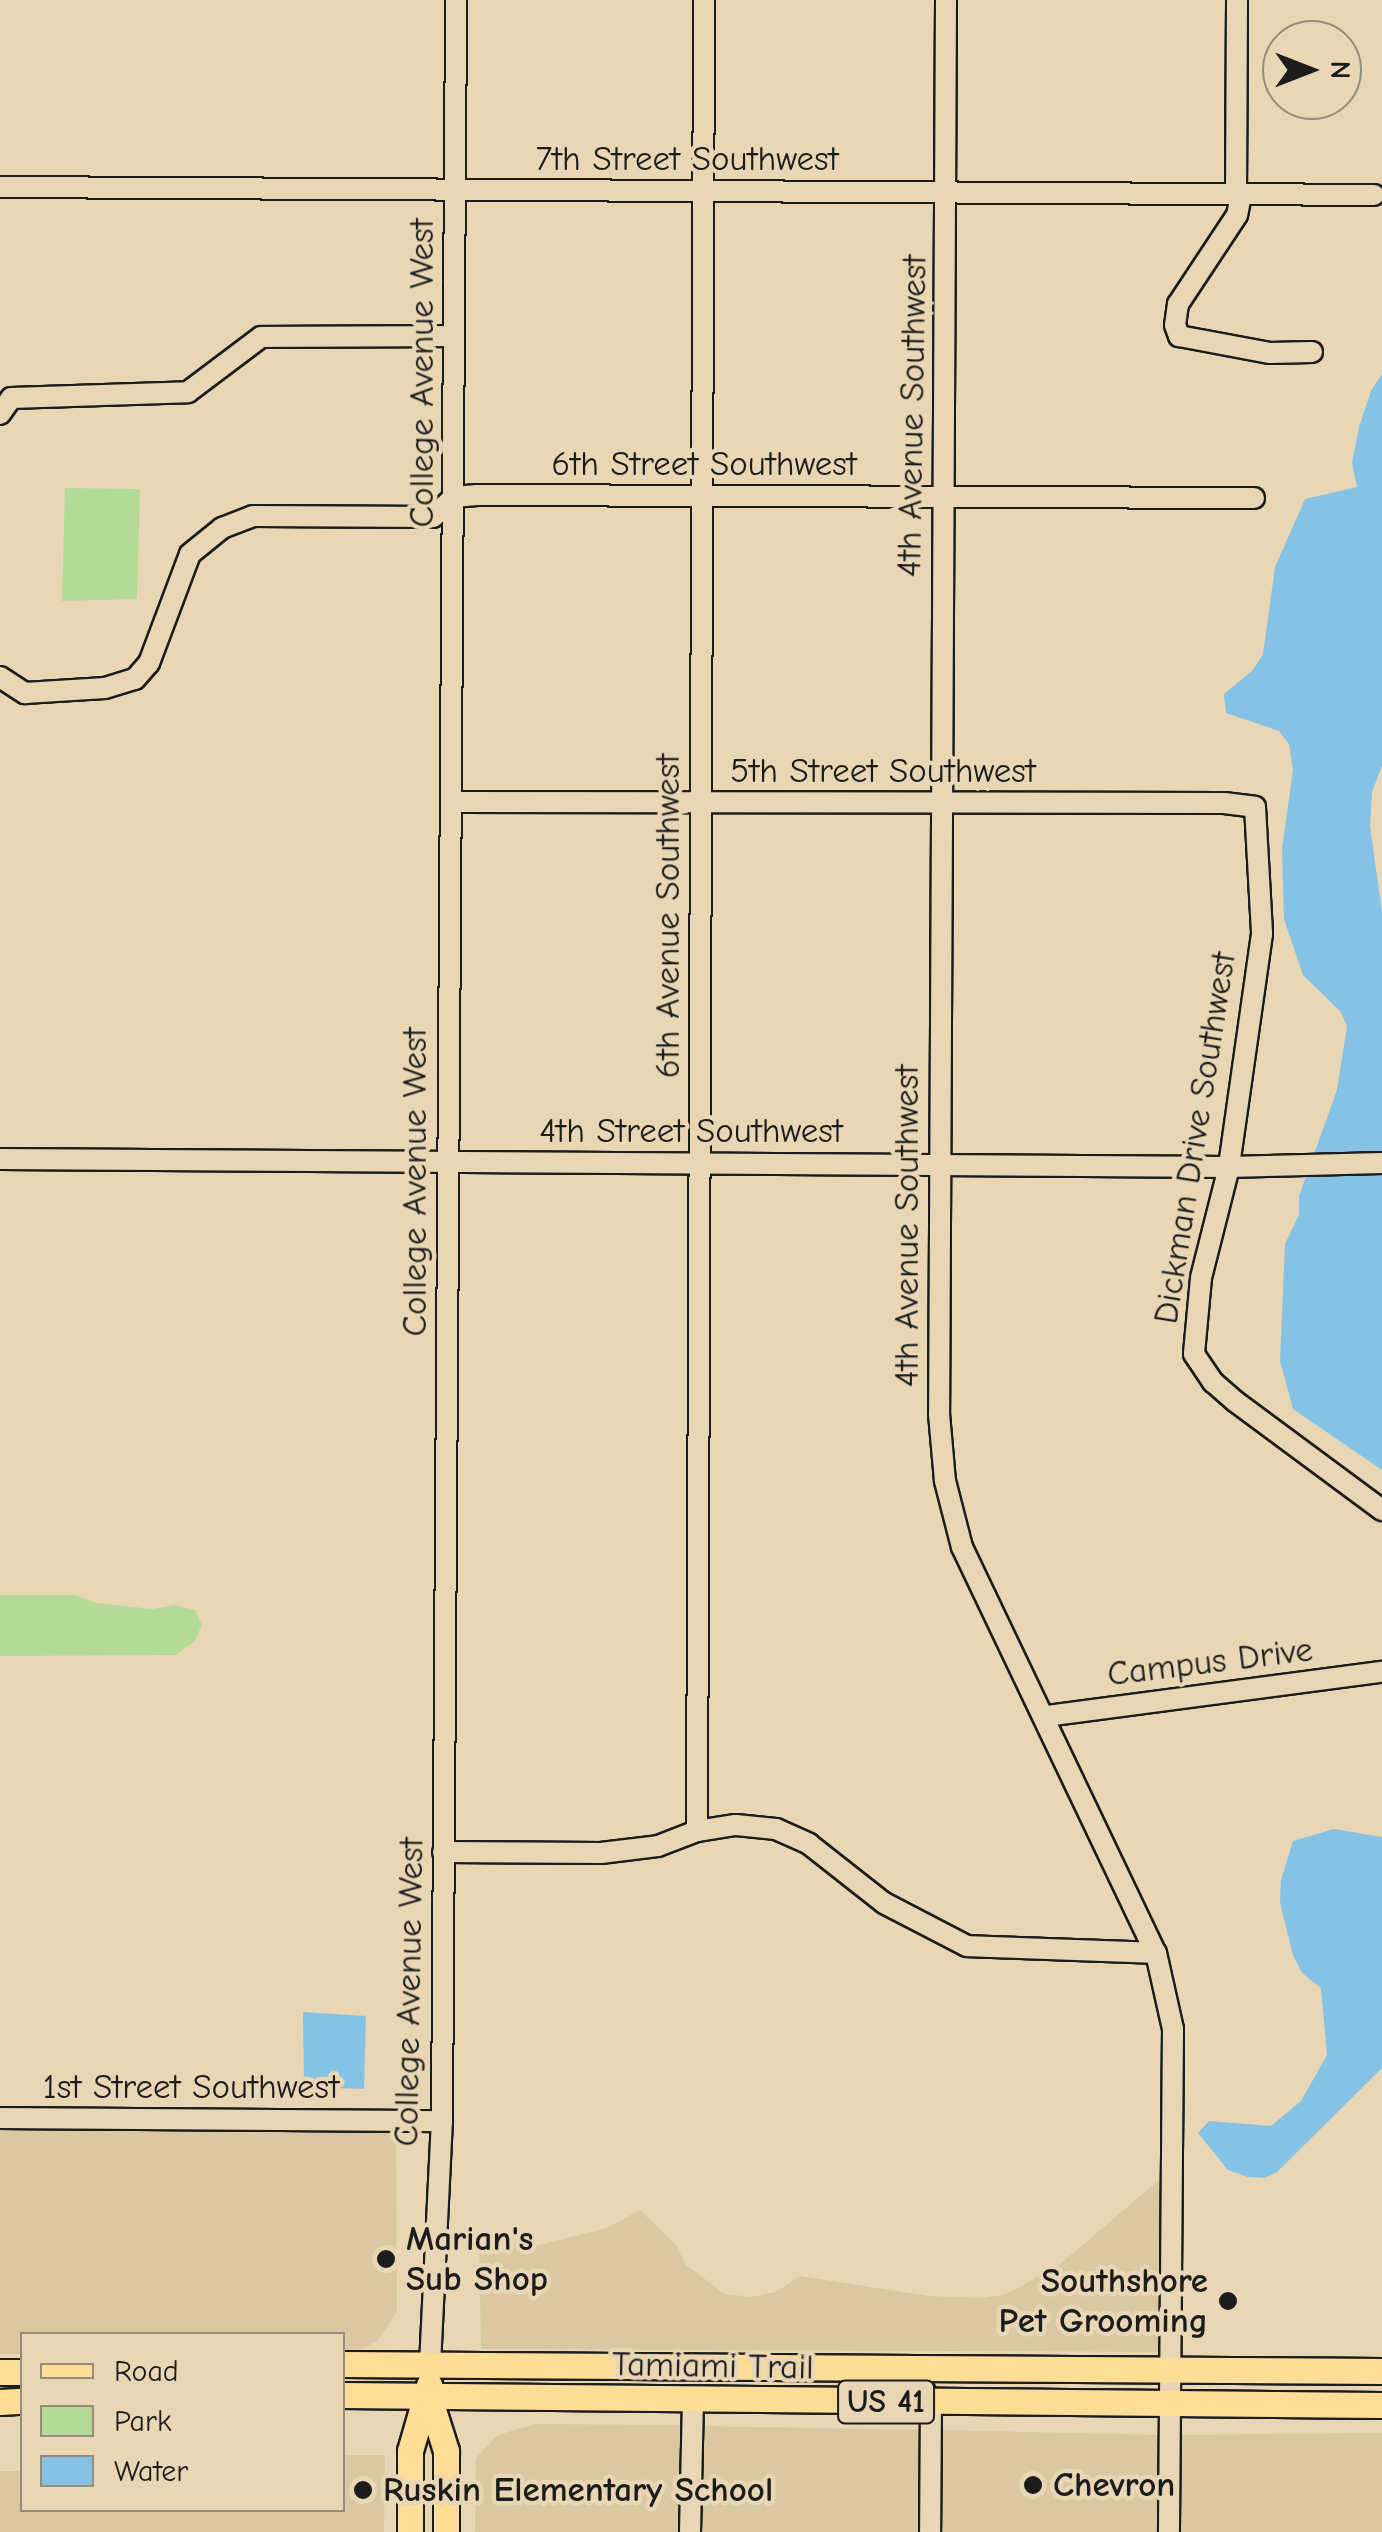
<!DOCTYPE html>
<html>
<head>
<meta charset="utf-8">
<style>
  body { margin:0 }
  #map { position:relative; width:1382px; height:2532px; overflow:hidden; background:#e8d6b4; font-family:"Comic Neue",sans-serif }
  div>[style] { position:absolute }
  .built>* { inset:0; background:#dbc8a3 }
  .green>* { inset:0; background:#b3db97 }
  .water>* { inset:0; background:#84c3e5 }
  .roads { filter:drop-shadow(2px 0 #1c1c1c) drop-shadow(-2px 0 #1c1c1c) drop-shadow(0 2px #1c1c1c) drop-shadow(0 -2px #1c1c1c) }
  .minor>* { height:20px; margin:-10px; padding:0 10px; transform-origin:10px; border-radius:10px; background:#e8d6b4 }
  .major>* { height:25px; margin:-12.5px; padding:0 12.5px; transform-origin:12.5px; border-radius:12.5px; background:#fedd96 }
  .dots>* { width:28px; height:28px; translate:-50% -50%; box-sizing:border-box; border:5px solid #e8d6b4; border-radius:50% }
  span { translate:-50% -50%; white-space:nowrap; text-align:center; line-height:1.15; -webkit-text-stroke:9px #e8d6b4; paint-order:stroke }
  .shield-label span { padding:2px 8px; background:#e8d6b4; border:2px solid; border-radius:8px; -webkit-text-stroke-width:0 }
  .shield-label { font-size:32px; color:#1c1c1c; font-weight:700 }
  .street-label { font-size:35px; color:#1c1c1c }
  .poi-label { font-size:35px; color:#1c1c1c; font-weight:700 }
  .left { translate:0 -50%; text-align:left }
  .right { translate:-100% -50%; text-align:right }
  .legend { position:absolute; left:20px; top:2332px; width:325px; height:180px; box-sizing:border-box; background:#e8d6b4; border:2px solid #968c77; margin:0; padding:12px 18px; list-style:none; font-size:30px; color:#1c1c1c }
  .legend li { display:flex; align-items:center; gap:20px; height:50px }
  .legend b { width:50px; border:2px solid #968c77 }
  .north { position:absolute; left:1262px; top:20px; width:100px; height:100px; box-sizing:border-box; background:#e8d6b4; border:2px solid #968c77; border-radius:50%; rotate:90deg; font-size:28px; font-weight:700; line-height:40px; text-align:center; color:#1c1c1c }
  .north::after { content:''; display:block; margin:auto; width:35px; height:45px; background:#1c1c1c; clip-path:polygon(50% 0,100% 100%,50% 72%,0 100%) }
</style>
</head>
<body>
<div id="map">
  <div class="built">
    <i style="clip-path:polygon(0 2126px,396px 2129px,397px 2312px,377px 2341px,355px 2353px,343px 2353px,342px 2334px,22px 2334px,22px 2354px,0 2354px)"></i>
    <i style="clip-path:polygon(1158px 2181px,1163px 2181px,1161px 2352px,481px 2349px,479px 2244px,539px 2245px,607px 2228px,640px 2210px,676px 2245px,686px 2265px,725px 2294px,751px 2297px,776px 2292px,800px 2276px,928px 2296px,984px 2298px,1007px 2294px,1059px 2265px)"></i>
    <i style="clip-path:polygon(536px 2424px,683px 2425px,681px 2532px,475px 2532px,476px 2458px,498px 2435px)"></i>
    <i style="clip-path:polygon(701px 2426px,922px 2430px,921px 2532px,700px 2532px)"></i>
    <i style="clip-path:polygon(940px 2430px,1160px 2435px,1160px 2532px,939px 2532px)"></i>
    <i style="clip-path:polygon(1382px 2433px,1382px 2532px,1179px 2532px,1179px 2435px)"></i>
    <i style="clip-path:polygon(343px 2455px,385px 2455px,384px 2532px,0 2532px,0 2471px,22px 2471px,22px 2510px,342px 2510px)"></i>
  </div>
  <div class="green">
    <i style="clip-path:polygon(65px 488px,140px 489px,137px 599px,62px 601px)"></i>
    <i style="clip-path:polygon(0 1595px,75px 1595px,96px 1603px,152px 1609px,175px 1605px,195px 1610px,202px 1625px,194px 1642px,175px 1655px,0 1656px)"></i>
  </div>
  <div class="water">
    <i style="clip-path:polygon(1382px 374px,1382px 766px,1372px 792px,1370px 826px,1382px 912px,1382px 1470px,1293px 1409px,1280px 1361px,1285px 1244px,1299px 1215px,1299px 1196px,1337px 1090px,1347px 1026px,1340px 1011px,1303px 975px,1284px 919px,1282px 849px,1293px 770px,1289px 744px,1279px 731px,1226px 713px,1224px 694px,1252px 671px,1263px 654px,1275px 567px,1305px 499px,1357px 487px,1352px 463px,1359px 427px,1371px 391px)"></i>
    <i style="clip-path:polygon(1334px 1829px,1382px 1837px,1382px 2068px,1277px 2172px,1265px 2178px,1248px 2177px,1228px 2170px,1198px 2133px,1209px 2121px,1271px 2126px,1301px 2101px,1327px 2055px,1321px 1988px,1302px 1973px,1293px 1955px,1280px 1903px,1281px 1880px,1293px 1841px)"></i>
    <i style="clip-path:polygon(303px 2012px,366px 2016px,364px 2089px,304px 2087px)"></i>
  </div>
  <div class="roads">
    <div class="minor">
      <i style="left:946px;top:0;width:1414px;rotate:90.28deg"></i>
      <i style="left:939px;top:1414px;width:67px;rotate:84.9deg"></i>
      <i style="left:945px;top:1481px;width:68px;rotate:75.6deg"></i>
      <i style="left:962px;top:1547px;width:450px;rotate:64.5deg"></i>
      <i style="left:1156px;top:1953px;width:78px;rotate:77.4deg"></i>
      <i style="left:1173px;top:2029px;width:503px;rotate:90.46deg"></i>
      <i style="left:0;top:187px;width:1374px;rotate:0.33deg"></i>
      <i style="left:1236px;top:195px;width:195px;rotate:-89.7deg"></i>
      <i style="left:1241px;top:195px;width:20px;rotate:101deg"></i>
      <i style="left:1237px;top:215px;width:107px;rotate:123.5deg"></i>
      <i style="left:1178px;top:304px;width:21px;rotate:98deg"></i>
      <i style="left:1175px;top:325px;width:12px;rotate:70deg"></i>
      <i style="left:1179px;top:336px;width:93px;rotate:10.6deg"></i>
      <i style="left:1270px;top:353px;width:42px;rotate:-1.4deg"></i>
      <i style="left:0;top:414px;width:19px;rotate:-55deg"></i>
      <i style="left:11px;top:398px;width:177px;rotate:-1.9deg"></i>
      <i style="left:188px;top:392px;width:91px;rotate:-37deg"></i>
      <i style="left:261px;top:337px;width:192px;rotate:-0.3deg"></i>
      <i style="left:0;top:677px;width:30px;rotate:33deg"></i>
      <i style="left:25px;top:693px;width:80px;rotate:-3.6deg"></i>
      <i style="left:105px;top:688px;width:31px;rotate:-17deg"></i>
      <i style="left:135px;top:679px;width:21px;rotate:-49deg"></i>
      <i style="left:149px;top:663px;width:116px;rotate:-69.4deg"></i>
      <i style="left:190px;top:554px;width:41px;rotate:-39.1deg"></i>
      <i style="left:222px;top:528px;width:33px;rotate:-21deg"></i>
      <i style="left:253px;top:516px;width:180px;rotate:0.3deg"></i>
      <i style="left:433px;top:517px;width:29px;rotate:-44deg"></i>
      <i style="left:454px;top:497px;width:23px;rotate:-5deg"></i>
      <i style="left:477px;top:495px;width:777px;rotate:0.22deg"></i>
      <i style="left:451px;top:802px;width:773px;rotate:0.07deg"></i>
      <i style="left:1224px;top:803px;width:31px;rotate:7deg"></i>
      <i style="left:1255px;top:807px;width:127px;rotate:86.8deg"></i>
      <i style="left:1262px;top:934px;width:235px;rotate:98.1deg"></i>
      <i style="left:1229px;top:1167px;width:114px;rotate:104.2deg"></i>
      <i style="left:1201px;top:1278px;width:76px;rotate:95.3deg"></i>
      <i style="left:1194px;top:1354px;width:34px;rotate:56deg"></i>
      <i style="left:1213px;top:1382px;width:30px;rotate:41deg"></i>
      <i style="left:1236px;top:1402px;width:182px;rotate:36.5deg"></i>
      <i style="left:0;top:1159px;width:1229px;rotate:0.37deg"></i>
      <i style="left:1229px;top:1167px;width:153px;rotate:-1.5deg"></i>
      <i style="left:1046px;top:1716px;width:339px;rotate:-7.5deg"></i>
      <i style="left:697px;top:1831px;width:1831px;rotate:-89.78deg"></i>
      <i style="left:443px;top:1852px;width:158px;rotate:0.4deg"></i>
      <i style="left:601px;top:1853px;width:57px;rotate:-7deg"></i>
      <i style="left:658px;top:1846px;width:42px;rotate:-21deg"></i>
      <i style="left:697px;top:1831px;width:39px;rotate:-9deg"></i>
      <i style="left:736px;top:1825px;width:40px;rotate:5.7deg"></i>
      <i style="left:776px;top:1829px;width:36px;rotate:24deg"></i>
      <i style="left:809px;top:1844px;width:95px;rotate:38.2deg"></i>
      <i style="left:884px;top:1903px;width:93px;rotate:27.4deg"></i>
      <i style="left:967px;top:1946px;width:189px;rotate:2.1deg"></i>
      <i style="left:0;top:2118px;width:442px;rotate:0.4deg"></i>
      <i style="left:430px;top:2365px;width:244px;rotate:-87.2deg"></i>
      <i style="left:442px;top:2121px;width:2121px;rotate:-89.62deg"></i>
      <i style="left:910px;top:2368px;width:40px;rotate:58deg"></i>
      <i style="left:931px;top:2402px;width:130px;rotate:90.4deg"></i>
      <i style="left:690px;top:2532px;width:130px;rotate:-88.7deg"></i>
    </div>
    <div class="major">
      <i style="left:342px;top:2364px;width:1040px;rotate:0.39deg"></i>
      <i style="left:0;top:2372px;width:22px"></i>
      <i style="left:342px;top:2395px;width:1040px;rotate:0.55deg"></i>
      <i style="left:429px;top:2397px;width:57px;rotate:72.5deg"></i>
      <i style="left:446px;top:2451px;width:81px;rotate:90deg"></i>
      <i style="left:0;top:2402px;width:22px;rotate:-3deg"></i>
      <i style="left:410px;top:2532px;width:81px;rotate:-90deg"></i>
      <i style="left:410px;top:2451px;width:69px;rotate:-73.9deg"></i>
    </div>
  </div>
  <div class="dots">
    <i style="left:386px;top:2259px;background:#1c1c1c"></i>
    <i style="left:1228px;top:2301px;background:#1c1c1c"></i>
    <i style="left:1033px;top:2485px;background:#1c1c1c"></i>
    <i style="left:363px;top:2490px;background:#1c1c1c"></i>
  </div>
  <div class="shield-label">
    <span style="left:886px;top:2402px">US 41</span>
  </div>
  <div class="street-label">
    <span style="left:687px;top:159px">7th Street Southwest</span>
    <span style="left:422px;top:373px;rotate:-90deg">College Avenue West</span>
    <span style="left:912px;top:416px;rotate:-89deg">4th Avenue Southwest</span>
    <span style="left:704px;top:464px">6th Street Southwest</span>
    <span style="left:883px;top:771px">5th Street Southwest</span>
    <span style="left:668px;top:916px;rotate:-90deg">6th Avenue Southwest</span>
    <span style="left:691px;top:1131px">4th Street Southwest</span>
    <span style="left:1195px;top:1138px;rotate:-81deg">Dickman Drive Southwest</span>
    <span style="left:415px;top:1182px;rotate:-90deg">College Avenue West</span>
    <span style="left:907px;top:1226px;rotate:-90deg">4th Avenue Southwest</span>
    <span style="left:1210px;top:1662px;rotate:-7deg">Campus Drive</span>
    <span style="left:409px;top:1992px;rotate:-89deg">College Avenue West</span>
    <span style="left:191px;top:2087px">1st Street Southwest</span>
    <span style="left:713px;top:2366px;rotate:1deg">Tamiami Trail</span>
  </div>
  <div class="poi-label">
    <span class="left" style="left:406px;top:2259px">Marian's<br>Sub Shop</span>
    <span class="right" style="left:1208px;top:2301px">Southshore<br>Pet Grooming</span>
    <span class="left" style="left:1053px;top:2485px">Chevron</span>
    <span class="left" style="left:383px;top:2490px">Ruskin Elementary School</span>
  </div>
  <ul class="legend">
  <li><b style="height:12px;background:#fedd96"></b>Road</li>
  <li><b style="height:28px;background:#b3db97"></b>Park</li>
  <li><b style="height:28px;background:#84c3e5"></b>Water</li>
  </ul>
  <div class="north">N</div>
</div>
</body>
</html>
